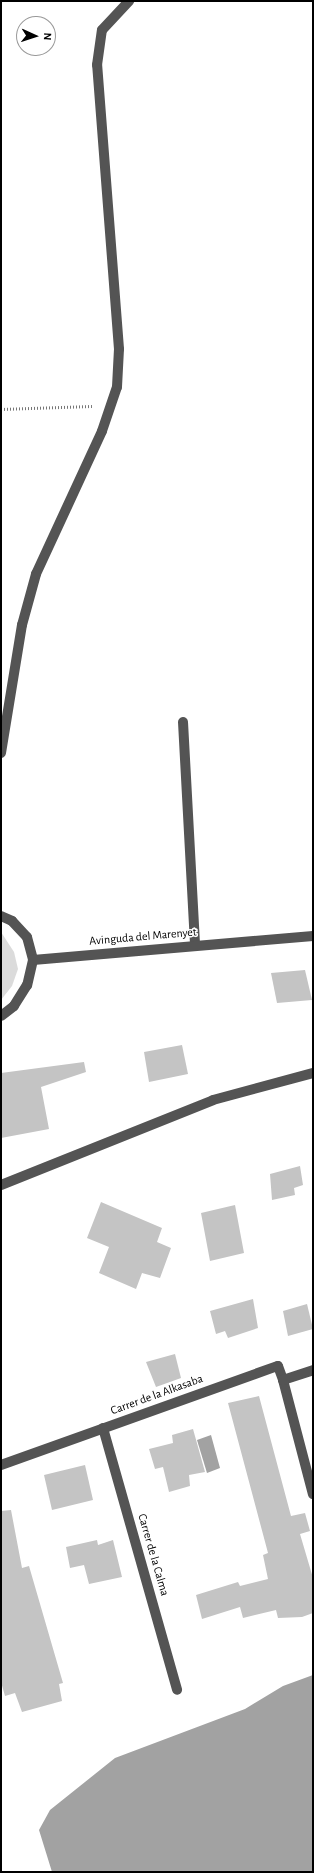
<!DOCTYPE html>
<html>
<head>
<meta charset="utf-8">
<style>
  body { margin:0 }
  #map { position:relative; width:314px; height:1873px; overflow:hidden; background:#fff; font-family:"Alegreya Sans",sans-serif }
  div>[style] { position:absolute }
  .green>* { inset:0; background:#dbdbdb }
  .water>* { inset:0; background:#a2a2a2 }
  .building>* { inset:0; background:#c4c4c4 }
  .path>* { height:2.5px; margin-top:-1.25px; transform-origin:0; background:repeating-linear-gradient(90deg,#767676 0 1px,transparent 0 3px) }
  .minor>* { height:10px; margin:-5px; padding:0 5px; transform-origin:5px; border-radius:5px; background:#545454 }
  span { translate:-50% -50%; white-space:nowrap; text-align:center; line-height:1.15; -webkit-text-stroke:3px #fff; paint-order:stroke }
  .street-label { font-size:12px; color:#000 }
  .frame { position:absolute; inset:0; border:2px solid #000; pointer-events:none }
  .north { position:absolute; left:16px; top:16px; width:40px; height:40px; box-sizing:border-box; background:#fff; border:1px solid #999; border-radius:50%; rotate:93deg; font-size:11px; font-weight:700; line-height:16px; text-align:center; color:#000 }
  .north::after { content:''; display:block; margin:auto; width:14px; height:18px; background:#000; clip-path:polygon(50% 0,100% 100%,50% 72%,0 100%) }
</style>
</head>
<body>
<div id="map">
  <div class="green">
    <i style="clip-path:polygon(1px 932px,14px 952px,18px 969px,12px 986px,1px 1000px)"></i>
  </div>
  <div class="water">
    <i style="clip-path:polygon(211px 1435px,220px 1468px,207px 1473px,197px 1440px)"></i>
    <i style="clip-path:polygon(313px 1675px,313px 1872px,52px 1872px,39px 1830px,50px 1810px,115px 1758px,245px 1709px,283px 1686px)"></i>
  </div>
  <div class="building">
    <i style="clip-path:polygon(305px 970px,312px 1000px,277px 1003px,271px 973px)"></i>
    <i style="clip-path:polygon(182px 1045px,188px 1074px,149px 1082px,144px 1052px)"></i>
    <i style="clip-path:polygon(84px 1062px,86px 1072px,41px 1087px,49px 1129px,1px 1138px,1px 1073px)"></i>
    <i style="clip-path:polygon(300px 1166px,303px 1185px,294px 1188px,295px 1195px,272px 1200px,270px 1174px)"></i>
    <i style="clip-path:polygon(101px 1202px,162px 1228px,157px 1242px,171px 1248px,160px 1278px,142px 1273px,136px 1289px,99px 1273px,109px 1247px,87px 1238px)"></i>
    <i style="clip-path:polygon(235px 1205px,244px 1253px,210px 1261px,201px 1213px)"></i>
    <i style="clip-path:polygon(253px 1299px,258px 1328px,228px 1338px,225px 1331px,216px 1334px,210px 1311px)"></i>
    <i style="clip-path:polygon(307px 1304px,313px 1329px,288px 1336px,283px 1311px)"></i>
    <i style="clip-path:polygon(175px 1354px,181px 1378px,156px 1387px,146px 1362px)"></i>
    <i style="clip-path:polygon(259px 1396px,291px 1516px,305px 1513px,310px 1531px,300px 1534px,313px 1578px,313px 1613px,302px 1617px,278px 1618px,276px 1610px,243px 1618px,240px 1607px,202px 1619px,196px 1595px,238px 1582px,240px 1586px,268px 1579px,263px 1555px,268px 1553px,228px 1403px)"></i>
    <i style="clip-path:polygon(193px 1429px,205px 1472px,189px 1475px,190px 1486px,169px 1492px,163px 1467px,155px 1469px,149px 1449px,173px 1443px,172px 1435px)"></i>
    <i style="clip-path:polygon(85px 1465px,93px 1500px,52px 1510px,44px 1475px)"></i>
    <i style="clip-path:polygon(11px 1510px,22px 1568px,29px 1566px,63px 1683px,59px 1684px,62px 1701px,22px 1712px,15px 1693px,5px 1696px,1px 1682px,1px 1511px)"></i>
    <i style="clip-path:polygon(97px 1540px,98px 1545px,113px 1540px,122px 1577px,89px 1584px,84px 1565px,70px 1568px,66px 1547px)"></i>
  </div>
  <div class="path">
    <i style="left:1px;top:409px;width:91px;rotate:-1.9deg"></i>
  </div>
  <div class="minor">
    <i style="left:183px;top:722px;width:224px;rotate:86.9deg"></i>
    <i style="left:1px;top:753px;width:130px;rotate:-80.7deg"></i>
    <i style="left:22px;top:625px;width:53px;rotate:-74.6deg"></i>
    <i style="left:36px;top:574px;width:157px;rotate:-65.2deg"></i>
    <i style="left:102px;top:431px;width:46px;rotate:-71.2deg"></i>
    <i style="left:117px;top:387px;width:38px;rotate:-87deg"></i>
    <i style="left:119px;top:349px;width:285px;rotate:-94.4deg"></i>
    <i style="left:97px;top:65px;width:35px;rotate:-82deg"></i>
    <i style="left:102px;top:30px;width:40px;rotate:-47deg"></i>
    <i style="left:1px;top:916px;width:12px;rotate:24deg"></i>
    <i style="left:12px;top:921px;width:22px;rotate:47deg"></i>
    <i style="left:27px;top:937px;width:24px;rotate:75deg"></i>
    <i style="left:33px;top:960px;width:26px;rotate:103deg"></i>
    <i style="left:27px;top:985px;width:25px;rotate:122deg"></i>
    <i style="left:14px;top:1006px;width:16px;rotate:142deg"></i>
    <i style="left:33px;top:960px;width:281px;rotate:-4.9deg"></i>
    <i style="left:1px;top:1185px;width:228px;rotate:-21.8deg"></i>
    <i style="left:213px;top:1100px;width:104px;rotate:-15.1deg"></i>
    <i style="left:283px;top:1380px;width:118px;rotate:75.3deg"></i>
    <i style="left:103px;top:1428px;width:272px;rotate:74.2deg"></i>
    <i style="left:1px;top:1465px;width:294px;rotate:-19.7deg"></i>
    <i style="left:278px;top:1366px;width:15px;rotate:70deg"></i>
    <i style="left:283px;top:1380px;width:32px;rotate:-18deg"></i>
  </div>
  <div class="street-label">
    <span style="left:143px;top:937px;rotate:-5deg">Avinguda del Marenyet</span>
    <span style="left:157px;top:1395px;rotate:-20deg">Carrer de la Alkasaba</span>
    <span style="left:153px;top:1555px;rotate:74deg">Carrer de la Calma</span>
  </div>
  <div class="frame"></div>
  <div class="north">N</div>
</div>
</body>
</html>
